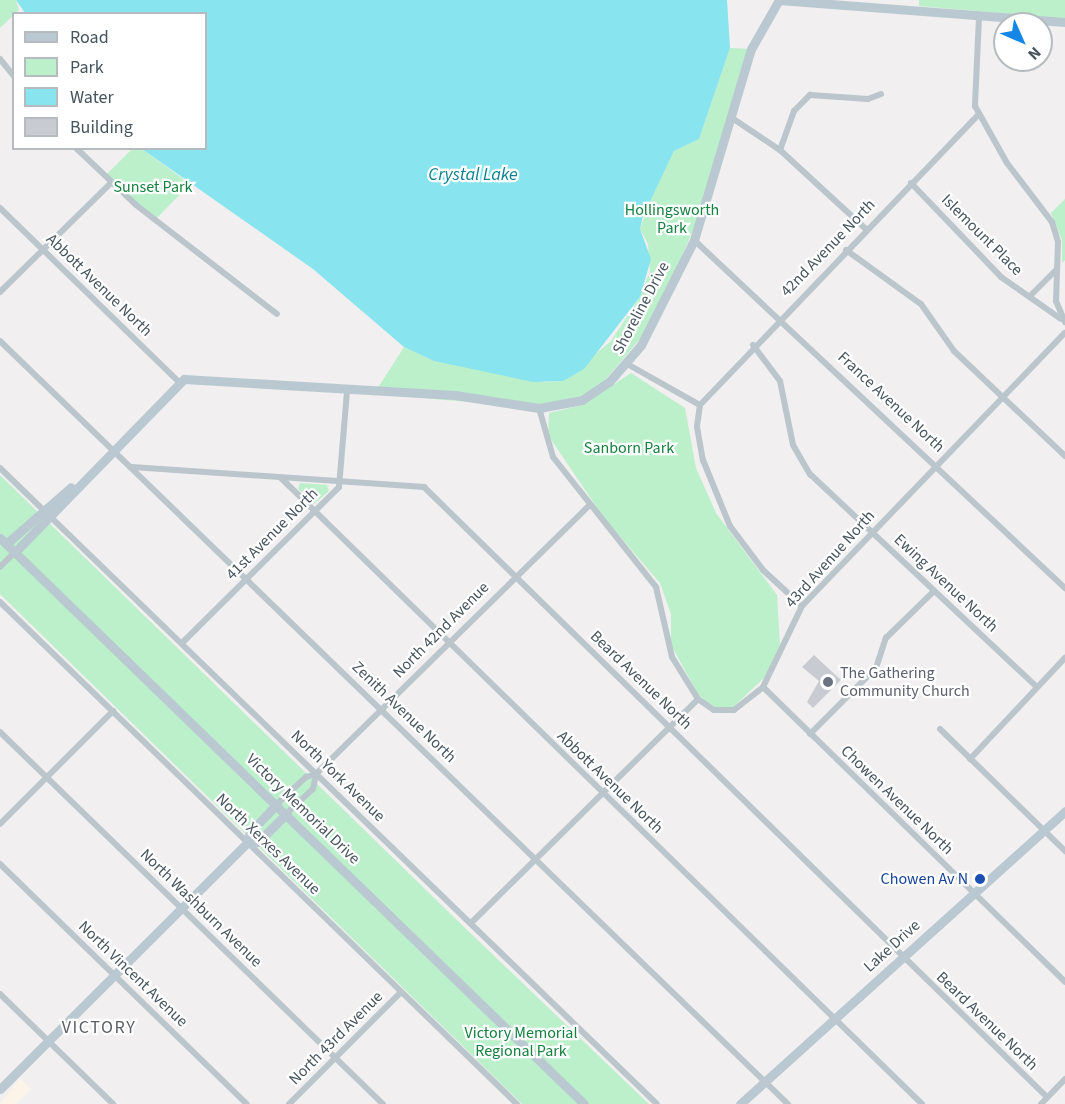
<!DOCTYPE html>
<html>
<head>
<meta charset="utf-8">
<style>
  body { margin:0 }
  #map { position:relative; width:1065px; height:1104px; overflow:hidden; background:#f1efef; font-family:"Source Sans 3",sans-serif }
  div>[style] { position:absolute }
  .commercial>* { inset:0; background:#fcf4e8 }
  .green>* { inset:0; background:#bcf0cb }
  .water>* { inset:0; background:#88e4ee }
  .building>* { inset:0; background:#c8ccd2 }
  .street>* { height:6px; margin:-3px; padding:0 3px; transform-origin:3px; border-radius:3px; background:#bac5cc }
  .secondary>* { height:9px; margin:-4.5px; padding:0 4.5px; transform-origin:4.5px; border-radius:4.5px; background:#bac8d1 }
  .dots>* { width:16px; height:16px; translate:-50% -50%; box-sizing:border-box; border:3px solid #fff; border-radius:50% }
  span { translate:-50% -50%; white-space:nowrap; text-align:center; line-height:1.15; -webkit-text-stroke:4.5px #fff; paint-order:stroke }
  .park-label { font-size:16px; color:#14813f }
  .street-label { font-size:16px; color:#46545d }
  .worship-label { font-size:16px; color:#5b616d }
  .left { translate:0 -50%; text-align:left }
  .transit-label { font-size:16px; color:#164399 }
  .right { translate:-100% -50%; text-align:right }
  .water-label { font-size:18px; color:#0a808f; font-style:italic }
  .neighbourhood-label { font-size:18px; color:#5b6064; letter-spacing:1.5px }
  .legend { position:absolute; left:12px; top:12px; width:195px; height:138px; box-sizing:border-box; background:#fff; border:2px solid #b5bbbe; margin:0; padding:8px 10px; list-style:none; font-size:18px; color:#46545d }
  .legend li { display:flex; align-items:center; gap:12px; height:30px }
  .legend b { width:30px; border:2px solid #b5bbbe }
  .north { position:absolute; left:993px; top:12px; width:60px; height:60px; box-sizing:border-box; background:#fff; border:2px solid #b5bbbe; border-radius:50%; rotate:135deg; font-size:16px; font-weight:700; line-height:24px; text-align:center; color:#46545d }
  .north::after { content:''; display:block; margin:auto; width:21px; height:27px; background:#1486e6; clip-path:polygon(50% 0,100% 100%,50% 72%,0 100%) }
</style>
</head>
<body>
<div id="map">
  <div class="commercial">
    <i style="clip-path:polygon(20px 1078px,31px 1089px,16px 1104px,0 1104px)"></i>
  </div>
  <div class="green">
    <i style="clip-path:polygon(0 0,16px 0,19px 10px,0 28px)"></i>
    <i style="clip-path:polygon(919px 0,1065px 0,1065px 19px,919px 6px)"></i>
    <i style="clip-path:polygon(730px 48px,751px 49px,712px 187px,651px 326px,595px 392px,539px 408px,374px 394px,404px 347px,434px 361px,544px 382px,563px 381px,611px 341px,640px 297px,650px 271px,648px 244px,640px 229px,652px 195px,674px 151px,699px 139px)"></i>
    <i style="clip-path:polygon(132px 149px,142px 149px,190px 184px,155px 220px,104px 177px)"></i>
    <i style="clip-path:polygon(1065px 199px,1065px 260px,1062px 263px,1062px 240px,1051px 213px)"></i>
    <i style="clip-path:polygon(631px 373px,685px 408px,696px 468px,716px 513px,777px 595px,780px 645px,765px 677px,730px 710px,716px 710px,698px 694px,671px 645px,671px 614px,660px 583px,604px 518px,548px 435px,549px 413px,583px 405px)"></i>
    <i style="clip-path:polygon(0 475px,464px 927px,649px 1104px,522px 1104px,0 594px)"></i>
    <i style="clip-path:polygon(300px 483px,327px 485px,329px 491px,314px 504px,298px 489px)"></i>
  </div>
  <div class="water">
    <i style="clip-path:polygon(16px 0,727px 0,730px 48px,699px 139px,674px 151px,643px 216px,640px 229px,651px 259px,640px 297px,584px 369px,563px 381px,533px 382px,434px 361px,404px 347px,313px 269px,142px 149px,206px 148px,206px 14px,25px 13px)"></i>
  </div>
  <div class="building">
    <i style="clip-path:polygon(814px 655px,841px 680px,813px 708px,807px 702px,819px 681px,802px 667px)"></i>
  </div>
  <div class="street">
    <i style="left:979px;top:17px;width:89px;rotate:92.6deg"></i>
    <i style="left:975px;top:106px;width:65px;rotate:60.7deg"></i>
    <i style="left:1007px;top:163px;width:74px;rotate:52.7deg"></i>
    <i style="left:1052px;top:222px;width:21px;rotate:73deg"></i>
    <i style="left:1058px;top:242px;width:59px;rotate:91.9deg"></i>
    <i style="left:1056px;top:301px;width:23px;rotate:67deg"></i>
    <i style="left:0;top:59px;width:22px;rotate:51deg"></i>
    <i style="left:732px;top:118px;width:58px;rotate:33.7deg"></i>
    <i style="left:780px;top:150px;width:117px;rotate:42.6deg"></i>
    <i style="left:76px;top:148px;width:83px;rotate:43.5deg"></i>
    <i style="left:136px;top:205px;width:178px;rotate:37.7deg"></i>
    <i style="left:780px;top:150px;width:41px;rotate:-70.3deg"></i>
    <i style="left:794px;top:111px;width:23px;rotate:-45deg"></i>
    <i style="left:810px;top:95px;width:58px;rotate:3.9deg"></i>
    <i style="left:868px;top:99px;width:14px;rotate:-21deg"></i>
    <i style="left:911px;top:183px;width:130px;rotate:46.2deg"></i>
    <i style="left:1001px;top:277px;width:73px;rotate:35deg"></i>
    <i style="left:0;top:208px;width:248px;rotate:44.2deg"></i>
    <i style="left:694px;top:240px;width:509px;rotate:43.17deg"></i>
    <i style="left:846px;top:250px;width:92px;rotate:35.8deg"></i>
    <i style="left:921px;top:304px;width:57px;rotate:54.9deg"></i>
    <i style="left:954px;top:351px;width:153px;rotate:43.4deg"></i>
    <i style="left:0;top:292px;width:156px;rotate:-44.5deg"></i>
    <i style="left:1031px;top:295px;width:35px;rotate:-45deg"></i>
    <i style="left:0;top:341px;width:1097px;rotate:44.08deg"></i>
    <i style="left:753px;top:345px;width:45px;rotate:53.1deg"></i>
    <i style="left:780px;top:381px;width:65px;rotate:78.5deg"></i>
    <i style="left:793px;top:445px;width:34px;rotate:60deg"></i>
    <i style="left:810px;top:474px;width:311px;rotate:43.2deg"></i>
    <i style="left:629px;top:365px;width:81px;rotate:29.4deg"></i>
    <i style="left:700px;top:405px;width:22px;rotate:98deg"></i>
    <i style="left:697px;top:427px;width:34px;rotate:80deg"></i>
    <i style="left:703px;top:460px;width:71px;rotate:67.8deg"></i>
    <i style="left:730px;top:526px;width:55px;rotate:53.1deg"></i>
    <i style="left:763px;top:570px;width:53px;rotate:42.7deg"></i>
    <i style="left:700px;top:405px;width:403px;rotate:-46.2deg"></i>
    <i style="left:539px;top:408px;width:51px;rotate:74.1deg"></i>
    <i style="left:553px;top:457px;width:166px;rotate:51.6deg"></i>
    <i style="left:656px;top:587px;width:72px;rotate:77.1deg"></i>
    <i style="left:672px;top:657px;width:49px;rotate:58.2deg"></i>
    <i style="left:132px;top:467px;width:293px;rotate:3.9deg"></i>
    <i style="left:424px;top:487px;width:872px;rotate:44.4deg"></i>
    <i style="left:0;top:468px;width:914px;rotate:44.07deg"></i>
    <i style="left:281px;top:478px;width:896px;rotate:44.32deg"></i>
    <i style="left:0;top:567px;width:21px;rotate:-45deg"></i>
    <i style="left:0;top:602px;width:721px;rotate:44.16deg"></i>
    <i style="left:182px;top:643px;width:221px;rotate:-44.8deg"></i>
    <i style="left:339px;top:487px;width:95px;rotate:-85.2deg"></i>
    <i style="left:763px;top:687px;width:422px;rotate:44.3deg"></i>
    <i style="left:940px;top:729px;width:175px;rotate:44.3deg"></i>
    <i style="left:0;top:732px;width:534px;rotate:44.17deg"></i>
    <i style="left:810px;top:734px;width:93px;rotate:-45deg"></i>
    <i style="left:876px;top:668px;width:32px;rotate:-72deg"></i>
    <i style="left:886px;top:638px;width:67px;rotate:-44.4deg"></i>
    <i style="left:970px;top:759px;width:139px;rotate:-46.8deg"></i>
    <i style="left:277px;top:804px;width:40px;rotate:-43deg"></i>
    <i style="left:306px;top:777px;width:10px;rotate:-17deg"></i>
    <i style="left:316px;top:774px;width:381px;rotate:-44.5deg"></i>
    <i style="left:287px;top:813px;width:35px;rotate:-43deg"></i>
    <i style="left:313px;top:789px;width:14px;rotate:-78deg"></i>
    <i style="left:0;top:824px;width:160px;rotate:-45deg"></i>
    <i style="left:0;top:864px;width:344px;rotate:44.2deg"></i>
    <i style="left:471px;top:923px;width:319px;rotate:-44.6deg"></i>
    <i style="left:698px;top:699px;width:19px;rotate:35deg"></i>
    <i style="left:714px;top:710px;width:20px"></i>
    <i style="left:734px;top:710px;width:37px;rotate:-38deg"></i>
    <i style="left:763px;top:687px;width:90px;rotate:-64.3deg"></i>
    <i style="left:802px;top:606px;width:379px;rotate:-46.1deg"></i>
    <i style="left:0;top:994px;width:158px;rotate:44.2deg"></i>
    <i style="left:289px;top:1104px;width:158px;rotate:-45deg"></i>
    <i style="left:1041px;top:1104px;width:35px;rotate:-46deg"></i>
  </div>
  <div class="secondary">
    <i style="left:779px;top:0;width:287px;rotate:4.4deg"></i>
    <i style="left:0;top:538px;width:813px;rotate:44.1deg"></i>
    <i style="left:6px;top:544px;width:86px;rotate:-41.2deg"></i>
    <i style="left:15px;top:552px;width:242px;rotate:-45.7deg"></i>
    <i style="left:184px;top:379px;width:271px;rotate:3.4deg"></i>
    <i style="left:455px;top:395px;width:85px;rotate:8.8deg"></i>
    <i style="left:539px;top:408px;width:44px;rotate:-10.5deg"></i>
    <i style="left:582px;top:400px;width:32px;rotate:-34deg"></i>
    <i style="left:609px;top:382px;width:49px;rotate:-49.1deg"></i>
    <i style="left:641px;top:345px;width:118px;rotate:-63.2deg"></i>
    <i style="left:694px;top:240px;width:199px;rotate:-73.4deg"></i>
    <i style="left:751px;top:49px;width:56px;rotate:-60.3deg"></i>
    <i style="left:247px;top:843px;width:11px;rotate:-5deg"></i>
    <i style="left:258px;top:842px;width:41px;rotate:-45deg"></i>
    <i style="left:0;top:1089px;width:349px;rotate:-44.9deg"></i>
    <i style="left:247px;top:843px;width:11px;rotate:-75deg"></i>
    <i style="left:250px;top:832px;width:39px;rotate:-46deg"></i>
    <i style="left:740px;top:1104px;width:438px;rotate:-42deg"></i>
  </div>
  <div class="dots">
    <i style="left:828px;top:682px;background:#6b7280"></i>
    <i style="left:980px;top:879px;background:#1a4fb4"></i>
  </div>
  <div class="park-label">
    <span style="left:153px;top:187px">Sunset Park</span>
    <span style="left:672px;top:219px">Hollingsworth<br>Park</span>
    <span style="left:629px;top:448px">Sanborn Park</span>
    <span style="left:521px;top:1042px">Victory Memorial<br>Regional Park</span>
  </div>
  <div class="street-label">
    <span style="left:982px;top:235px;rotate:45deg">Islemount Place</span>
    <span style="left:828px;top:248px;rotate:-46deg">42nd Avenue North</span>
    <span style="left:99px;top:285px;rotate:44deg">Abbott Avenue North</span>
    <span style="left:641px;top:308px;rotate:-62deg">Shoreline Drive</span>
    <span style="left:891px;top:402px;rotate:43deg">France Avenue North</span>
    <span style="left:272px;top:534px;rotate:-45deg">41st Avenue North</span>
    <span style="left:830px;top:559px;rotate:-48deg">43rd Avenue North</span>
    <span style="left:946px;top:583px;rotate:43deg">Ewing Avenue North</span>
    <span style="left:441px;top:630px;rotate:-45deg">North 42nd Avenue</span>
    <span style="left:641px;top:680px;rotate:44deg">Beard Avenue North</span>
    <span style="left:404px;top:712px;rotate:44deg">Zenith Avenue North</span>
    <span style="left:338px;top:776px;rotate:44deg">North York Avenue</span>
    <span style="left:610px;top:782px;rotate:44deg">Abbott Avenue North</span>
    <span style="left:897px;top:800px;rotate:44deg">Chowen Avenue North</span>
    <span style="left:303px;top:809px;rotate:44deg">Victory Memorial Drive</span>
    <span style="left:268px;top:844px;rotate:44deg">North Xerxes Avenue</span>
    <span style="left:201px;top:908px;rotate:44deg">North Washburn Avenue</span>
    <span style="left:892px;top:946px;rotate:-42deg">Lake Drive</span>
    <span style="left:133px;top:974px;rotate:44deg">North Vincent Avenue</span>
    <span style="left:987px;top:1021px;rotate:44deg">Beard Avenue North</span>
    <span style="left:336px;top:1038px;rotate:-45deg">North 43rd Avenue</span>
  </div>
  <div class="worship-label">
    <span class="left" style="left:840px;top:682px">The Gathering<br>Community Church</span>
  </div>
  <div class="transit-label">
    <span class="right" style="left:968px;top:879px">Chowen Av N</span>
  </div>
  <div class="water-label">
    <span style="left:473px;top:175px">Crystal Lake</span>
  </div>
  <div class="neighbourhood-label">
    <span style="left:99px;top:1028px">VICTORY</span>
  </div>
  <ul class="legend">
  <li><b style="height:8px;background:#bac8d1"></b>Road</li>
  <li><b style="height:16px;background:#bcf0cb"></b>Park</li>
  <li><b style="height:16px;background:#88e4ee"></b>Water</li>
  <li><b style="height:16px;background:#c8ccd2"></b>Building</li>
  </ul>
  <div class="north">N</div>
</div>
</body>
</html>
